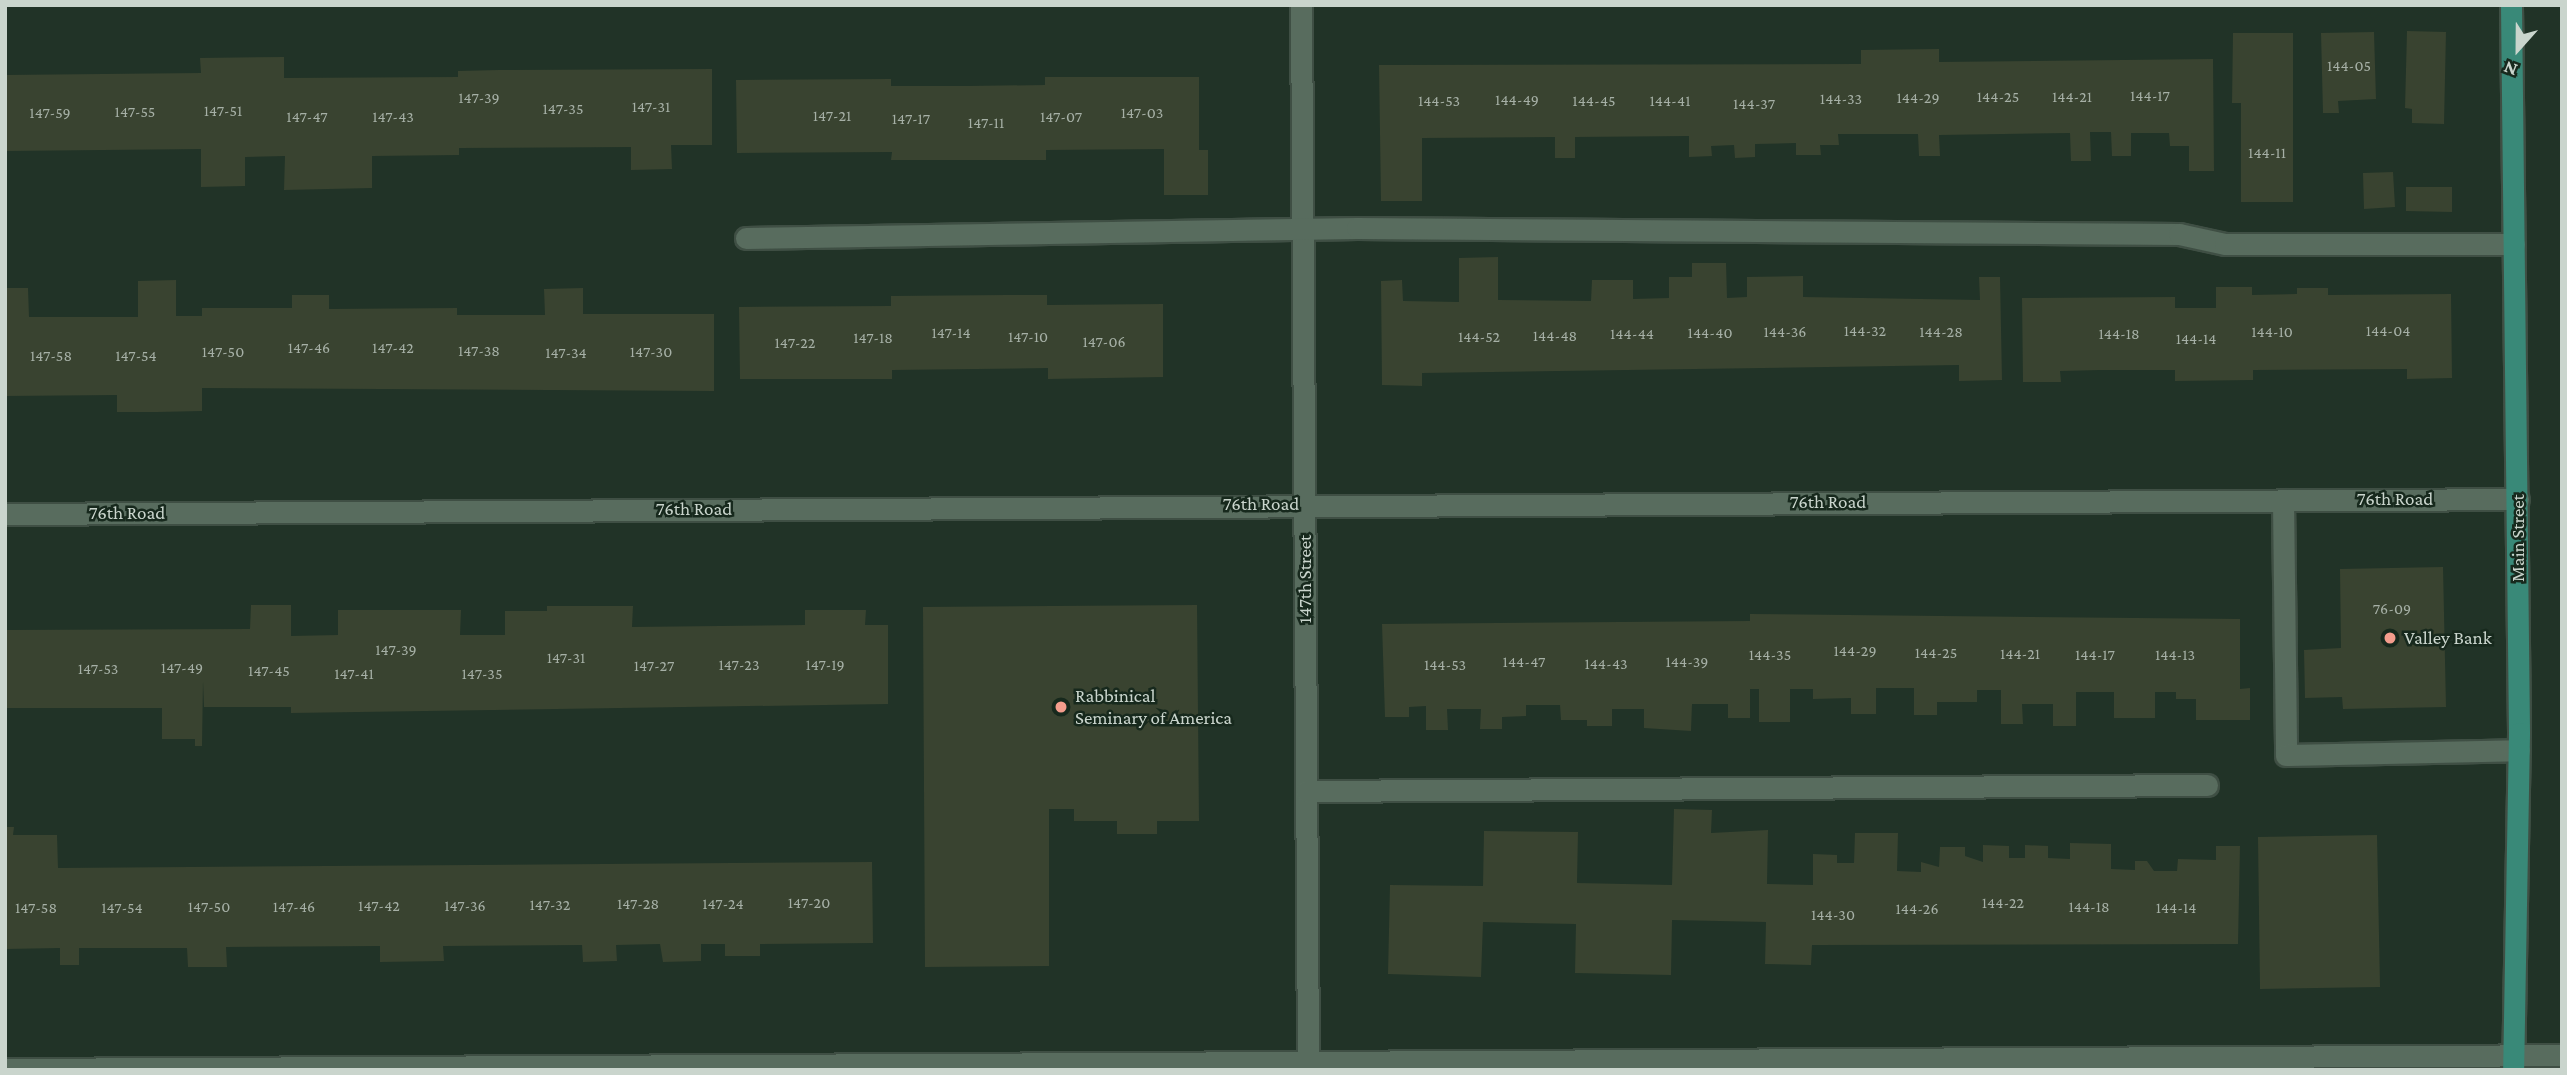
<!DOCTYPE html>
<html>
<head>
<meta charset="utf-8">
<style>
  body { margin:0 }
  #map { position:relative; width:2567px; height:1075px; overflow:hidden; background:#213327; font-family:"Crimson Pro",serif }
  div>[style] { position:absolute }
  .building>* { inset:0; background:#394330 }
  .roads { filter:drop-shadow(2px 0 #3f4f44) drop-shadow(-2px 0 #3f4f44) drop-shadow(0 2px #3f4f44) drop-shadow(0 -2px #3f4f44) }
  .minor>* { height:21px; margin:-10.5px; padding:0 10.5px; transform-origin:10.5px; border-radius:10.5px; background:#586c5e }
  .major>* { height:21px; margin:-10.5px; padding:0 10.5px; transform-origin:10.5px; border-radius:10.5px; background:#398978 }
  .dots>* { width:19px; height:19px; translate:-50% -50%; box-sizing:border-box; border:4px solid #17291d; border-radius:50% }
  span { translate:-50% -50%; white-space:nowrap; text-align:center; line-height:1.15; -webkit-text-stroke:5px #17291d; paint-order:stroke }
  .number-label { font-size:16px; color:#a6b0a6 }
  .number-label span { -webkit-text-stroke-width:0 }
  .street-label { font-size:19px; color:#cad5cd }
  .poi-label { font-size:19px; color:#cad5cd }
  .left { translate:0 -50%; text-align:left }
  .frame { position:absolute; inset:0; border:7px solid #cad5cd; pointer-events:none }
  .north { position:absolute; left:2483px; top:14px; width:70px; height:70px; -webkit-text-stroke:5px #17291d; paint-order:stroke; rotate:201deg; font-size:19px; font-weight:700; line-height:28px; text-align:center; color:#cad5cd }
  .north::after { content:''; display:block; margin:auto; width:24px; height:32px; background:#cad5cd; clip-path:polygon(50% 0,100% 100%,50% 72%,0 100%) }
</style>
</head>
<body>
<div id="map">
  <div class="building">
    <i style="clip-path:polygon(2407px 31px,2446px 32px,2444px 124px,2412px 123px,2412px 109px,2405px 108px)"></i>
    <i style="clip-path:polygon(2374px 32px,2376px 99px,2338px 101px,2339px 113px,2323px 113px,2321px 33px)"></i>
    <i style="clip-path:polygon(2233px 33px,2293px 33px,2293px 202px,2241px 202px,2241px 103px,2232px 103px)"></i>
    <i style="clip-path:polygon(1939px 49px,1939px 62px,2213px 59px,2214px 171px,2189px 171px,2189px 146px,2170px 146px,2169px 133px,2131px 133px,2131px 156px,2112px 156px,2111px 132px,2090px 132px,2091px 161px,2071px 161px,2070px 133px,1939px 135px,1940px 156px,1919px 156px,1918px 134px,1838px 134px,1839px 145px,1820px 145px,1821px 155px,1796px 155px,1796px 143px,1755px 144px,1755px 157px,1735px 158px,1734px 145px,1711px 146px,1712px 156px,1689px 157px,1689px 136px,1575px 137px,1575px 158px,1555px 158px,1555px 137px,1422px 138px,1422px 201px,1381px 201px,1379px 65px,1861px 64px,1861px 50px)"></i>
    <i style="clip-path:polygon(284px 57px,284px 78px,458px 77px,458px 71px,499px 70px,712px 69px,712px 145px,671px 145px,672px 169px,631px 170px,631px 147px,459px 148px,459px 155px,372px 156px,372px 188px,284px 190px,285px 156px,245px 157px,245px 186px,201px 187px,201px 149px,5px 151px,5px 75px,201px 73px,200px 58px)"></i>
    <i style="clip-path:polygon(1045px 77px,1199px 77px,1199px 150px,1208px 150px,1208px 195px,1164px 195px,1164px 149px,1046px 150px,1046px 160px,891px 160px,892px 152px,737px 153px,736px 80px,891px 79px,891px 86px,968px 86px,1045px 85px)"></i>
    <i style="clip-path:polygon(2393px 172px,2395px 207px,2364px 209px,2363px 173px)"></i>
    <i style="clip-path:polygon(2406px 187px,2452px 187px,2452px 212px,2406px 211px)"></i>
    <i style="clip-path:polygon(1498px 257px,1498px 300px,1591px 301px,1592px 280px,1633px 280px,1633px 299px,1669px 298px,1669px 277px,1692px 277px,1692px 263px,1726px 263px,1727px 298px,1747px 297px,1747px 277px,1803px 276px,1803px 297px,1980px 300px,1979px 277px,2000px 277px,2002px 380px,1959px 381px,1959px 365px,1422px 373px,1422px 386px,1382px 385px,1381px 281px,1402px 280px,1403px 301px,1459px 302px,1459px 258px)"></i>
    <i style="clip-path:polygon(176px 280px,176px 316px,202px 316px,202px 308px,292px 308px,292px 295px,329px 295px,329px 309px,457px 308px,457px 315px,545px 315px,544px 289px,583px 288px,583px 314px,714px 314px,714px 391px,202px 388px,202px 411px,157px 412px,117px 412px,117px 395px,5px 396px,5px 288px,28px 288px,29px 317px,138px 317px,138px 281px)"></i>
    <i style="clip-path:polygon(2216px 287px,2252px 287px,2252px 295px,2297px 294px,2297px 288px,2328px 288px,2328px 295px,2451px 294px,2452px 378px,2407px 379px,2407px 369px,2253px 370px,2253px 380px,2175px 381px,2175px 370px,2100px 370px,2060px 371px,2061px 382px,2023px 382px,2022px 298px,2175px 297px,2175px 308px,2216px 308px)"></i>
    <i style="clip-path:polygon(1007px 295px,1047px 295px,1047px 305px,1163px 304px,1163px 377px,1048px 379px,1048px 368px,892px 370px,892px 379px,740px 379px,739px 307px,891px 306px,891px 296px)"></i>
    <i style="clip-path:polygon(2443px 567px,2446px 707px,2343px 709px,2342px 697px,2305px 698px,2304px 650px,2341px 648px,2340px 569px)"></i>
    <i style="clip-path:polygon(251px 605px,291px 605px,291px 636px,338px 635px,338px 610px,461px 610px,460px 635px,505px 635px,505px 611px,547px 611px,547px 606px,633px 606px,632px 627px,805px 625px,805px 610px,866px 610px,865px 625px,888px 625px,888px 704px,291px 713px,291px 707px,204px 707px,203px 681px,202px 746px,195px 746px,195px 739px,162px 739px,162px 708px,5px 708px,5px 630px,250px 629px)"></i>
    <i style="clip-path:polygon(1197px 605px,1199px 821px,1157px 821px,1157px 834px,1117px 834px,1117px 821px,1074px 821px,1074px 809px,1049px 809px,1049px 966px,925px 967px,923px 607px)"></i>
    <i style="clip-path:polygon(1750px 614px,2240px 619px,2240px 689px,2250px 688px,2250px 720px,2196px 720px,2196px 699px,2176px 699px,2176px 692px,2155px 692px,2155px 718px,2114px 718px,2114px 692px,2076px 692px,2076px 726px,2053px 726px,2053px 704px,2022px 704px,2023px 724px,2001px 724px,2001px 690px,1977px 690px,1977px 702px,1937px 702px,1937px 715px,1914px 715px,1914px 688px,1876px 688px,1876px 714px,1851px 714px,1851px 698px,1813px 699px,1813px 689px,1790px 689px,1790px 722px,1759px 722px,1759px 689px,1750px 689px,1750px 718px,1728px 718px,1728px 704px,1692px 704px,1691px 731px,1644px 728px,1644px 709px,1612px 709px,1612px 726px,1587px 726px,1587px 720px,1561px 720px,1560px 705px,1526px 705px,1526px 716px,1502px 717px,1502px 729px,1480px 729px,1481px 709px,1447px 709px,1448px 730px,1426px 730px,1426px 706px,1409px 707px,1409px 717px,1385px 717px,1382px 624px,1750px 621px)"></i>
    <i style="clip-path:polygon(1674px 809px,1712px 810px,1711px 833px,1768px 830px,1767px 884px,1813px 885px,1813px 854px,1837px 855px,1837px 863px,1854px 863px,1855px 833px,1898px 833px,1897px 871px,1921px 872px,1921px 862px,1939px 867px,1940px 847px,1965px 847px,1965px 856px,1983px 862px,1983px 845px,2009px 846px,2009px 858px,2025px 858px,2025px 845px,2048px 846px,2048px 858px,2070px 859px,2070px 843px,2111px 844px,2111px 869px,2135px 870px,2135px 861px,2147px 861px,2154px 871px,2177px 871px,2178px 859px,2216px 860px,2216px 846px,2240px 846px,2238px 944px,1812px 945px,1811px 965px,1765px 964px,1766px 922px,1672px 920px,1671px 975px,1575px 973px,1576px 924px,1483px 922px,1481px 977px,1388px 974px,1390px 885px,1483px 886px,1484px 831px,1578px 832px,1577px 883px,1672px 885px)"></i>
    <i style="clip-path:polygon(5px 827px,14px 827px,13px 835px,57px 835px,58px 868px,872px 862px,873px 943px,760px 944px,760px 956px,725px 956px,725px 944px,701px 944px,701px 961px,663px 962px,660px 944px,616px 945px,617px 961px,583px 962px,582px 945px,443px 946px,444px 961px,380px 962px,380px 946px,226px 947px,227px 967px,188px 967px,187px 948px,79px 948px,79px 965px,60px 965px,60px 948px,5px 949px)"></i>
    <i style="clip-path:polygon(2377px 835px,2380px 987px,2260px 989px,2258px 837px)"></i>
  </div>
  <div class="roads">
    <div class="minor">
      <i style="left:1301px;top:5px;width:1065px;rotate:89.62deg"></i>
      <i style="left:746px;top:238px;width:611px;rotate:-0.94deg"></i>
      <i style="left:1357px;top:228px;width:822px;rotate:0.42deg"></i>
      <i style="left:2179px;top:234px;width:47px;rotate:12.3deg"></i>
      <i style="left:2225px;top:244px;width:289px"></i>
      <i style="left:2283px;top:500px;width:255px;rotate:89.3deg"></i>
      <i style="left:2286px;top:755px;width:233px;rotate:-1.2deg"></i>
      <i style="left:5px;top:514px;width:2513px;rotate:-0.34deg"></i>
      <i style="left:1306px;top:791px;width:901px;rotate:-0.38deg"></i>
      <i style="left:5px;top:1069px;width:2557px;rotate:-0.31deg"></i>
    </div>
    <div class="major">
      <i style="left:2511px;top:5px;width:728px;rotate:89.37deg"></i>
      <i style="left:2519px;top:733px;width:337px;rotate:91deg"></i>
    </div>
  </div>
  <div class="dots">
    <i style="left:2390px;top:638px;background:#f49d8d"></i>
    <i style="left:1061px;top:707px;background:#f49d8d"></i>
  </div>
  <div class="number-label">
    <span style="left:2349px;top:66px">144-05</span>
    <span style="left:2150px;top:96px">144-17</span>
    <span style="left:1998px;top:97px">144-25</span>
    <span style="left:2072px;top:97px">144-21</span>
    <span style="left:479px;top:98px">147-39</span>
    <span style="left:1918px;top:98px">144-29</span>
    <span style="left:1841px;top:99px">144-33</span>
    <span style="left:1517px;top:100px">144-49</span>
    <span style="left:1439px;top:101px">144-53</span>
    <span style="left:1594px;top:101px">144-45</span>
    <span style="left:1670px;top:101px">144-41</span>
    <span style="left:1754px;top:104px">144-37</span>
    <span style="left:651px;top:107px">147-31</span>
    <span style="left:563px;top:109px">147-35</span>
    <span style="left:223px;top:111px">147-51</span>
    <span style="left:135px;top:112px">147-55</span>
    <span style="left:50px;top:113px">147-59</span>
    <span style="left:1142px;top:113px">147-03</span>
    <span style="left:832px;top:116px">147-21</span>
    <span style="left:307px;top:117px">147-47</span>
    <span style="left:393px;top:117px">147-43</span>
    <span style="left:1061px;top:117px">147-07</span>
    <span style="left:911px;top:119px">147-17</span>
    <span style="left:986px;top:123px">147-11</span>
    <span style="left:2267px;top:153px">144-11</span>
    <span style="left:1865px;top:331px">144-32</span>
    <span style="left:2388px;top:331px">144-04</span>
    <span style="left:1785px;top:332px">144-36</span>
    <span style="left:1941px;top:332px">144-28</span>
    <span style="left:2272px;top:332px">144-10</span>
    <span style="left:951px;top:333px">147-14</span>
    <span style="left:1710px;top:333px">144-40</span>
    <span style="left:1632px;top:334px">144-44</span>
    <span style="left:2119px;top:334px">144-18</span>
    <span style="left:1555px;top:336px">144-48</span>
    <span style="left:1028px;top:337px">147-10</span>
    <span style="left:1479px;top:337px">144-52</span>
    <span style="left:873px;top:338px">147-18</span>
    <span style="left:2196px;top:339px">144-14</span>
    <span style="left:1104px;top:342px">147-06</span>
    <span style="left:795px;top:343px">147-22</span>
    <span style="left:309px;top:348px">147-46</span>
    <span style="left:393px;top:348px">147-42</span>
    <span style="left:479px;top:351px">147-38</span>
    <span style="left:223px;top:352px">147-50</span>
    <span style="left:651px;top:352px">147-30</span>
    <span style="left:566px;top:353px">147-34</span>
    <span style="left:51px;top:356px">147-58</span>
    <span style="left:136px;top:356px">147-54</span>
    <span style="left:2392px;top:609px">76-09</span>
    <span style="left:396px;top:650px">147-39</span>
    <span style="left:1855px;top:651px">144-29</span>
    <span style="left:1936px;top:653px">144-25</span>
    <span style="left:2020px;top:654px">144-21</span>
    <span style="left:1770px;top:655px">144-35</span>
    <span style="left:2095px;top:655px">144-17</span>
    <span style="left:2175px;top:655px">144-13</span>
    <span style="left:566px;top:658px">147-31</span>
    <span style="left:1524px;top:662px">144-47</span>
    <span style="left:1687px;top:662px">144-39</span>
    <span style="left:1606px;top:664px">144-43</span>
    <span style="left:739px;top:665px">147-23</span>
    <span style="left:825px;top:665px">147-19</span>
    <span style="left:1445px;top:665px">144-53</span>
    <span style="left:654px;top:666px">147-27</span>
    <span style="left:182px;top:668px">147-49</span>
    <span style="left:98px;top:669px">147-53</span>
    <span style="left:269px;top:671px">147-45</span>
    <span style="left:354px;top:674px">147-41</span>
    <span style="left:482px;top:674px">147-35</span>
    <span style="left:809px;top:903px">147-20</span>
    <span style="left:2003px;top:903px">144-22</span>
    <span style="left:638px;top:904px">147-28</span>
    <span style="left:723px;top:904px">147-24</span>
    <span style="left:550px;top:905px">147-32</span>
    <span style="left:379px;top:906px">147-42</span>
    <span style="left:465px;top:906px">147-36</span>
    <span style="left:209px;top:907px">147-50</span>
    <span style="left:294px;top:907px">147-46</span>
    <span style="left:2089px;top:907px">144-18</span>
    <span style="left:36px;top:908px">147-58</span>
    <span style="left:122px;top:908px">147-54</span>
    <span style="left:2176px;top:908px">144-14</span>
    <span style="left:1917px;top:909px">144-26</span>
    <span style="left:1833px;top:915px">144-30</span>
  </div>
  <div class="street-label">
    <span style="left:2395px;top:499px">76th Road</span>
    <span style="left:1828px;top:502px">76th Road</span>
    <span style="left:1261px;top:504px">76th Road</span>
    <span style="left:694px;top:509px">76th Road</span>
    <span style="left:127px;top:513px">76th Road</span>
    <span style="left:2518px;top:538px;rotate:-90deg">Main Street</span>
    <span style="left:1305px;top:579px;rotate:-90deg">147th Street</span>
  </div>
  <div class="poi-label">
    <span class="left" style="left:2404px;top:638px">Valley Bank</span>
    <span class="left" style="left:1075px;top:707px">Rabbinical<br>Seminary of America</span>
  </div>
  <div class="frame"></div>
  <div class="north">N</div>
</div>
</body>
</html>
